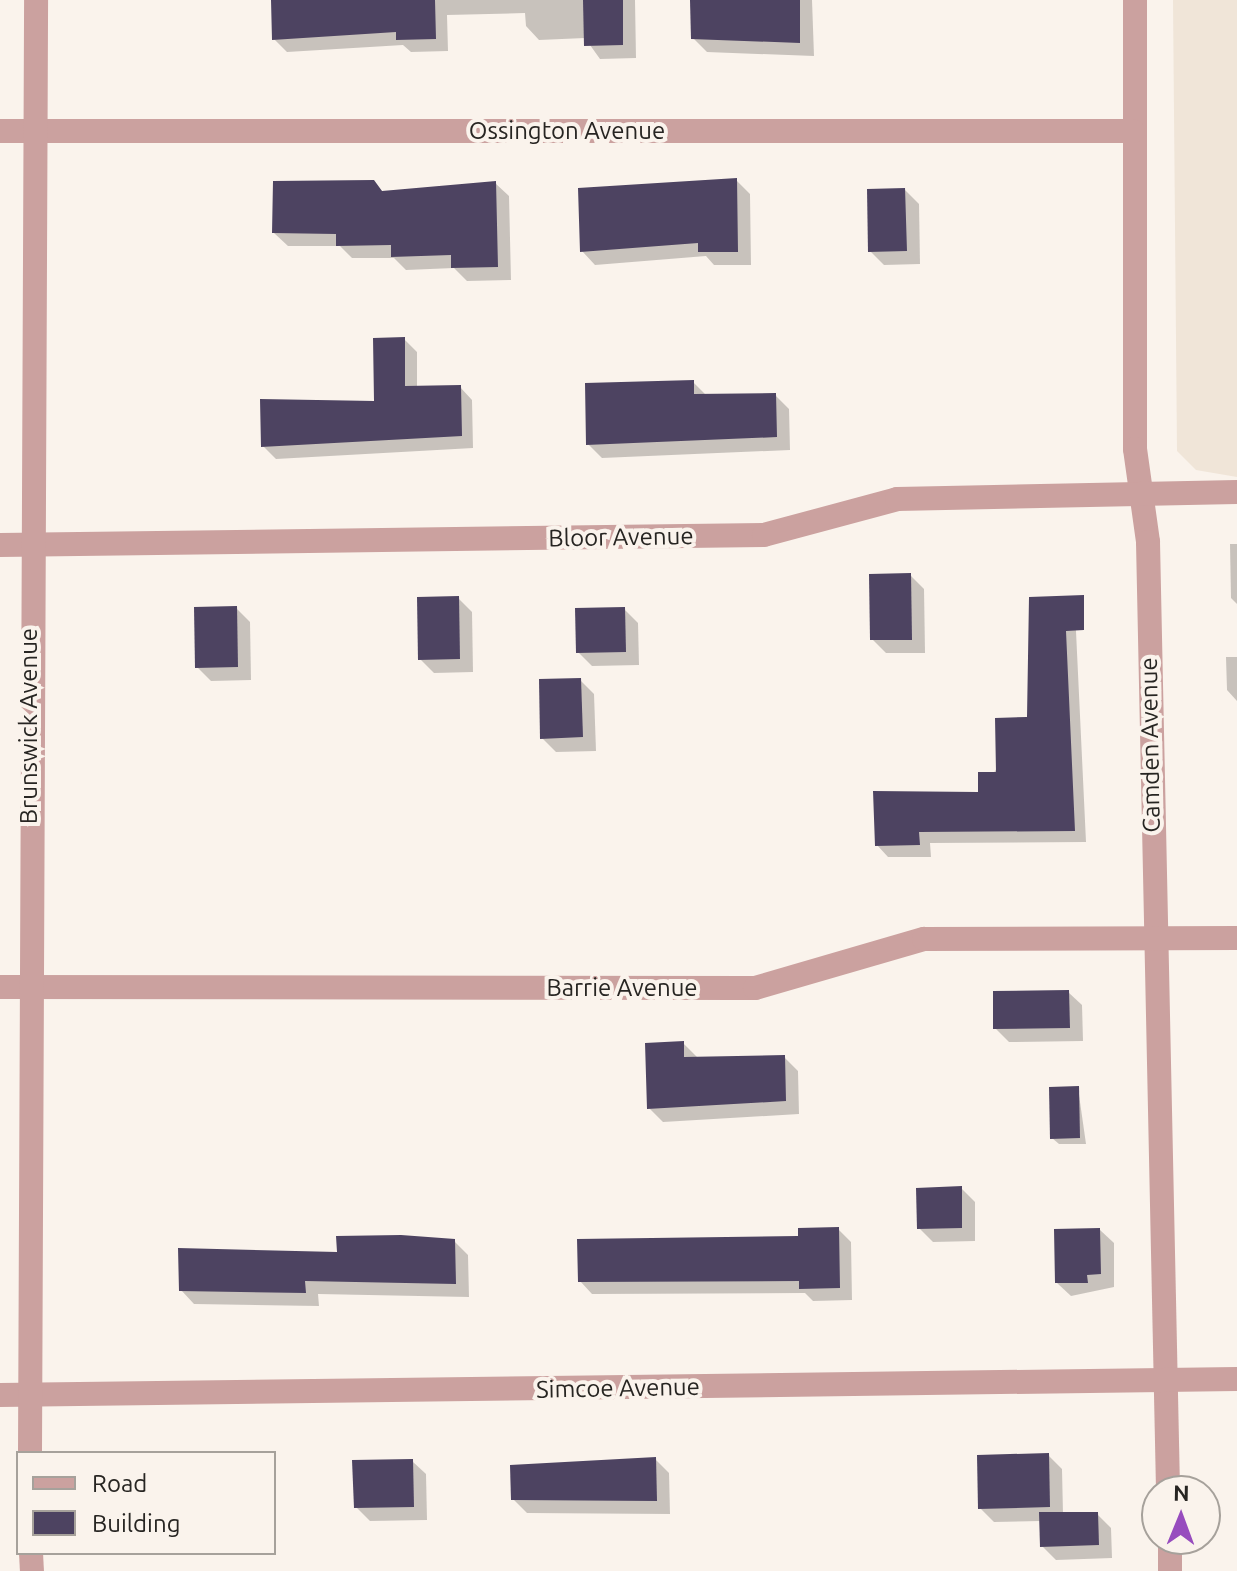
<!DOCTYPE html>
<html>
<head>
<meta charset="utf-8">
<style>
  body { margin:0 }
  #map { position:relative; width:1237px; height:1571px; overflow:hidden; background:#faf3ec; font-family:Ubuntu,sans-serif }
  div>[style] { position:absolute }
  .built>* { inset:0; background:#f0e5d8 }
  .shadow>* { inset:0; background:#0003 }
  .building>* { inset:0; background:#4d4361 }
  .minor>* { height:24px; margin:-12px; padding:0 12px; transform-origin:12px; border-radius:12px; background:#cba19f }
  span { translate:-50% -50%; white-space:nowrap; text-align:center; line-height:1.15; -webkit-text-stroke:8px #faf3ec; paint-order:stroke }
  .street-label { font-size:24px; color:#272522 }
  .legend { position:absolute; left:16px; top:1451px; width:260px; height:104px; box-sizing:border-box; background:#faf3ec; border:2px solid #a6a19b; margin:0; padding:10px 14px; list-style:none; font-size:24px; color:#272522 }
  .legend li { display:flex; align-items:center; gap:16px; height:40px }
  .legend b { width:40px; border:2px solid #a6a19b }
  .north { position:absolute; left:1141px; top:1475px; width:80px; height:80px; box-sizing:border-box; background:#faf3ec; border:2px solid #a6a19b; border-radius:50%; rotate:1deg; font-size:22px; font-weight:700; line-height:32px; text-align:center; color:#272522 }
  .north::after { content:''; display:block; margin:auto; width:28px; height:36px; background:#974cbe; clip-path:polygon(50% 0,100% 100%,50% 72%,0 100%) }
</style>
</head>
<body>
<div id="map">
  <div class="built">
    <i style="clip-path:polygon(1173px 0,1237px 0,1237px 477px,1196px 470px,1177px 451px)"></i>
  </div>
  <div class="shadow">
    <i style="clip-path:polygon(273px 0,635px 0,636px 58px,600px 59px,585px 38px,539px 40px,526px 26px,525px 13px,447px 15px,448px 51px,411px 52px,403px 45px,287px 52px,274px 39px)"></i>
    <i style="clip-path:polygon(692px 0,812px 0,814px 56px,707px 52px,693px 38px)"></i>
    <i style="clip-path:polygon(736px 180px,750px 194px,751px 265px,714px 265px,706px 256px,595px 265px,582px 251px)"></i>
    <i style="clip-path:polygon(373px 182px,384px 193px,495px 183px,509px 196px,511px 280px,467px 281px,454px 268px,406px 270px,394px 258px,352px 258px,340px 246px,288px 246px,274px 233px)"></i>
    <i style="clip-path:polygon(905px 190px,919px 204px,920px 264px,884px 265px,870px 251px)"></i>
    <i style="clip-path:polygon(404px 339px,417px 352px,417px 388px,460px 387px,472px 400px,473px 448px,276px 459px,263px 446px,376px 404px)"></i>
    <i style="clip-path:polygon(693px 382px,707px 396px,775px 395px,789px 409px,790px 450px,602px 458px,588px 444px)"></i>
    <i style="clip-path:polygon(1230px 544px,1237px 544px,1237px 604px,1231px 598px)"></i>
    <i style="clip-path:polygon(910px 575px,924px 589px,925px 653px,886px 653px,872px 639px)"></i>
    <i style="clip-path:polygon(458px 598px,472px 612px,473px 672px,434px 673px,420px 659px)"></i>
    <i style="clip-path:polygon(1031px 599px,1075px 610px,1086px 842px,930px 843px,931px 857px,888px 857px,877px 845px,980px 794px,1029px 719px)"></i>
    <i style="clip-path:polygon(236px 608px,250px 622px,251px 680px,211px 681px,197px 667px)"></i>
    <i style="clip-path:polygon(624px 609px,638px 623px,639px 665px,592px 666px,578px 652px)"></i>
    <i style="clip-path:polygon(1226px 657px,1237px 657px,1237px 701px,1227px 690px)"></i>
    <i style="clip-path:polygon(580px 680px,594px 694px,596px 751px,556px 752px,542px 738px)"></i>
    <i style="clip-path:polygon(1068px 992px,1082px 1005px,1083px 1041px,1009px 1042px,995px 1028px)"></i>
    <i style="clip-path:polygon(683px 1043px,698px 1058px,784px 1057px,798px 1071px,799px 1114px,663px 1122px,649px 1108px)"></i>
    <i style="clip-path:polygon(1078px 1088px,1086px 1144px,1059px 1144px,1052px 1138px)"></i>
    <i style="clip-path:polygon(961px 1188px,975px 1202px,975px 1241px,933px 1242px,919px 1228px)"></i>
    <i style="clip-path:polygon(838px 1229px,851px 1242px,852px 1300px,813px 1301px,805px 1293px,592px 1294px,580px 1281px)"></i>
    <i style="clip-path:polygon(1100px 1230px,1114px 1243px,1114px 1287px,1071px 1296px,1057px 1283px)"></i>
    <i style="clip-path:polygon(454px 1241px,468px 1255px,469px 1297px,318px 1294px,319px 1306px,194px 1304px,181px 1290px,339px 1254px)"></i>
    <i style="clip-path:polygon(1048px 1455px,1062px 1469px,1063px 1514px,1097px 1514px,1111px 1528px,1112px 1558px,1056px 1560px,1042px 1546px,1041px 1521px,994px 1522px,980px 1508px)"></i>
    <i style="clip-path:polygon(655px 1459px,669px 1473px,670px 1514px,527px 1513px,513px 1499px)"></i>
    <i style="clip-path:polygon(412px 1461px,426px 1474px,427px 1520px,370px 1521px,356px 1507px)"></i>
  </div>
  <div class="building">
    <i style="clip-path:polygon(271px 0,435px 0,436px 39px,396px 40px,396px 32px,272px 40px)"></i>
    <i style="clip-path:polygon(583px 0,623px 0,623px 45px,584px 46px)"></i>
    <i style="clip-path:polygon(690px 0,800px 0,800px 43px,691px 39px)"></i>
    <i style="clip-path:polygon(737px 178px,738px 252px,698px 252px,698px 243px,580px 252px,578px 188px)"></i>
    <i style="clip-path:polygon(374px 180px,382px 191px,496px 181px,498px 267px,451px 268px,451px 255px,391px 257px,391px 245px,336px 246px,336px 234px,272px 233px,273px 181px)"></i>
    <i style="clip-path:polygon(905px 188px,907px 251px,868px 252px,867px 189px)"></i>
    <i style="clip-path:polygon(405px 337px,405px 386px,461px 385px,462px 436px,261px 447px,260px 399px,374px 401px,373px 338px)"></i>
    <i style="clip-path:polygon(694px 380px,694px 394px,776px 393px,777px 437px,586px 445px,585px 383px)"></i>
    <i style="clip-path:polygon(911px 573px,912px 640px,870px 640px,869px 574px)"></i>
    <i style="clip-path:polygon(1084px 595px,1084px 630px,1066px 631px,1075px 831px,919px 832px,920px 845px,875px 846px,873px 791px,978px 792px,978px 772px,996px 772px,995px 718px,1027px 717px,1029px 597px)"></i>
    <i style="clip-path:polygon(459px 596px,460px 659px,418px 660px,417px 597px)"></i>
    <i style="clip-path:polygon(237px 606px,238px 667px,195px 668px,194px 607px)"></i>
    <i style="clip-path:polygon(625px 607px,626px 652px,576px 653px,575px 608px)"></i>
    <i style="clip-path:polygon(581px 678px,583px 737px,540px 739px,539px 679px)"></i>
    <i style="clip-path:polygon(1069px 990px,1070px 1028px,993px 1029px,993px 991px)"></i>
    <i style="clip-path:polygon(684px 1041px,684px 1057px,785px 1055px,786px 1101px,647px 1109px,645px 1043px)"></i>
    <i style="clip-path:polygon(1079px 1086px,1080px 1138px,1050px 1139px,1049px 1087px)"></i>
    <i style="clip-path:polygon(962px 1186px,962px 1228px,917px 1229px,916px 1188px)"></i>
    <i style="clip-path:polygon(839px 1227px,840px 1288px,799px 1289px,799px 1281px,578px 1282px,577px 1239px,798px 1236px,798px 1228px)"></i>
    <i style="clip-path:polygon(1100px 1228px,1101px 1274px,1087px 1275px,1088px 1283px,1055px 1283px,1054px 1229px)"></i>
    <i style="clip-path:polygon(401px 1235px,455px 1239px,456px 1284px,305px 1281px,306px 1293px,179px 1291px,178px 1248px,337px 1252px,336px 1236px)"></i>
    <i style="clip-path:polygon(1049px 1453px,1050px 1507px,978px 1509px,977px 1455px)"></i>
    <i style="clip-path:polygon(656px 1457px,657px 1501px,511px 1500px,510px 1465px)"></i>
    <i style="clip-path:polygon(413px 1459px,414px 1507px,354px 1508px,352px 1460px)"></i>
    <i style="clip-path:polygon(1039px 1512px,1098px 1512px,1099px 1545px,1040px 1547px)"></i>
  </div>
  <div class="minor">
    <i style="left:1135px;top:0;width:449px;rotate:90deg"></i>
    <i style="left:1135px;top:449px;width:94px;rotate:82deg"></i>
    <i style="left:1148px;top:542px;width:949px;rotate:88.79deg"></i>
    <i style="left:0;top:131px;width:1133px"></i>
    <i style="left:0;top:545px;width:764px;rotate:-0.75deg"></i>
    <i style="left:764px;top:535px;width:138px;rotate:-15.1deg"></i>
    <i style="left:897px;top:499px;width:340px;rotate:-1.2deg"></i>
    <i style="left:0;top:987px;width:755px;rotate:0.08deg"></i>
    <i style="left:755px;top:988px;width:176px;rotate:-16.2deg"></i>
    <i style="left:924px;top:939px;width:313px;rotate:-0.2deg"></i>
    <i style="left:0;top:1395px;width:1237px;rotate:-0.74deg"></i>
    <i style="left:30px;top:1453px;width:1453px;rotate:-89.76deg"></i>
    <i style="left:1170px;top:1539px;width:32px;rotate:90deg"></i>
    <i style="left:31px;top:1553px;width:18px;rotate:87deg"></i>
  </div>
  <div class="street-label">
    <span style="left:567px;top:131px">Ossington Avenue</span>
    <span style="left:621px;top:537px;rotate:-1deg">Bloor Avenue</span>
    <span style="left:29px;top:726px;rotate:-90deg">Brunswick Avenue</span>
    <span style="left:1150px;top:745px;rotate:-91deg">Camden Avenue</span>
    <span style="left:622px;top:988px">Barrie Avenue</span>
    <span style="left:618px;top:1388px;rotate:-1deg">Simcoe Avenue</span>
  </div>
  <ul class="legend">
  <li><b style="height:10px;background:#cba19f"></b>Road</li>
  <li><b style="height:22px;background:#4d4361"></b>Building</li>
  </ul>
  <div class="north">N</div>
</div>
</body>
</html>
